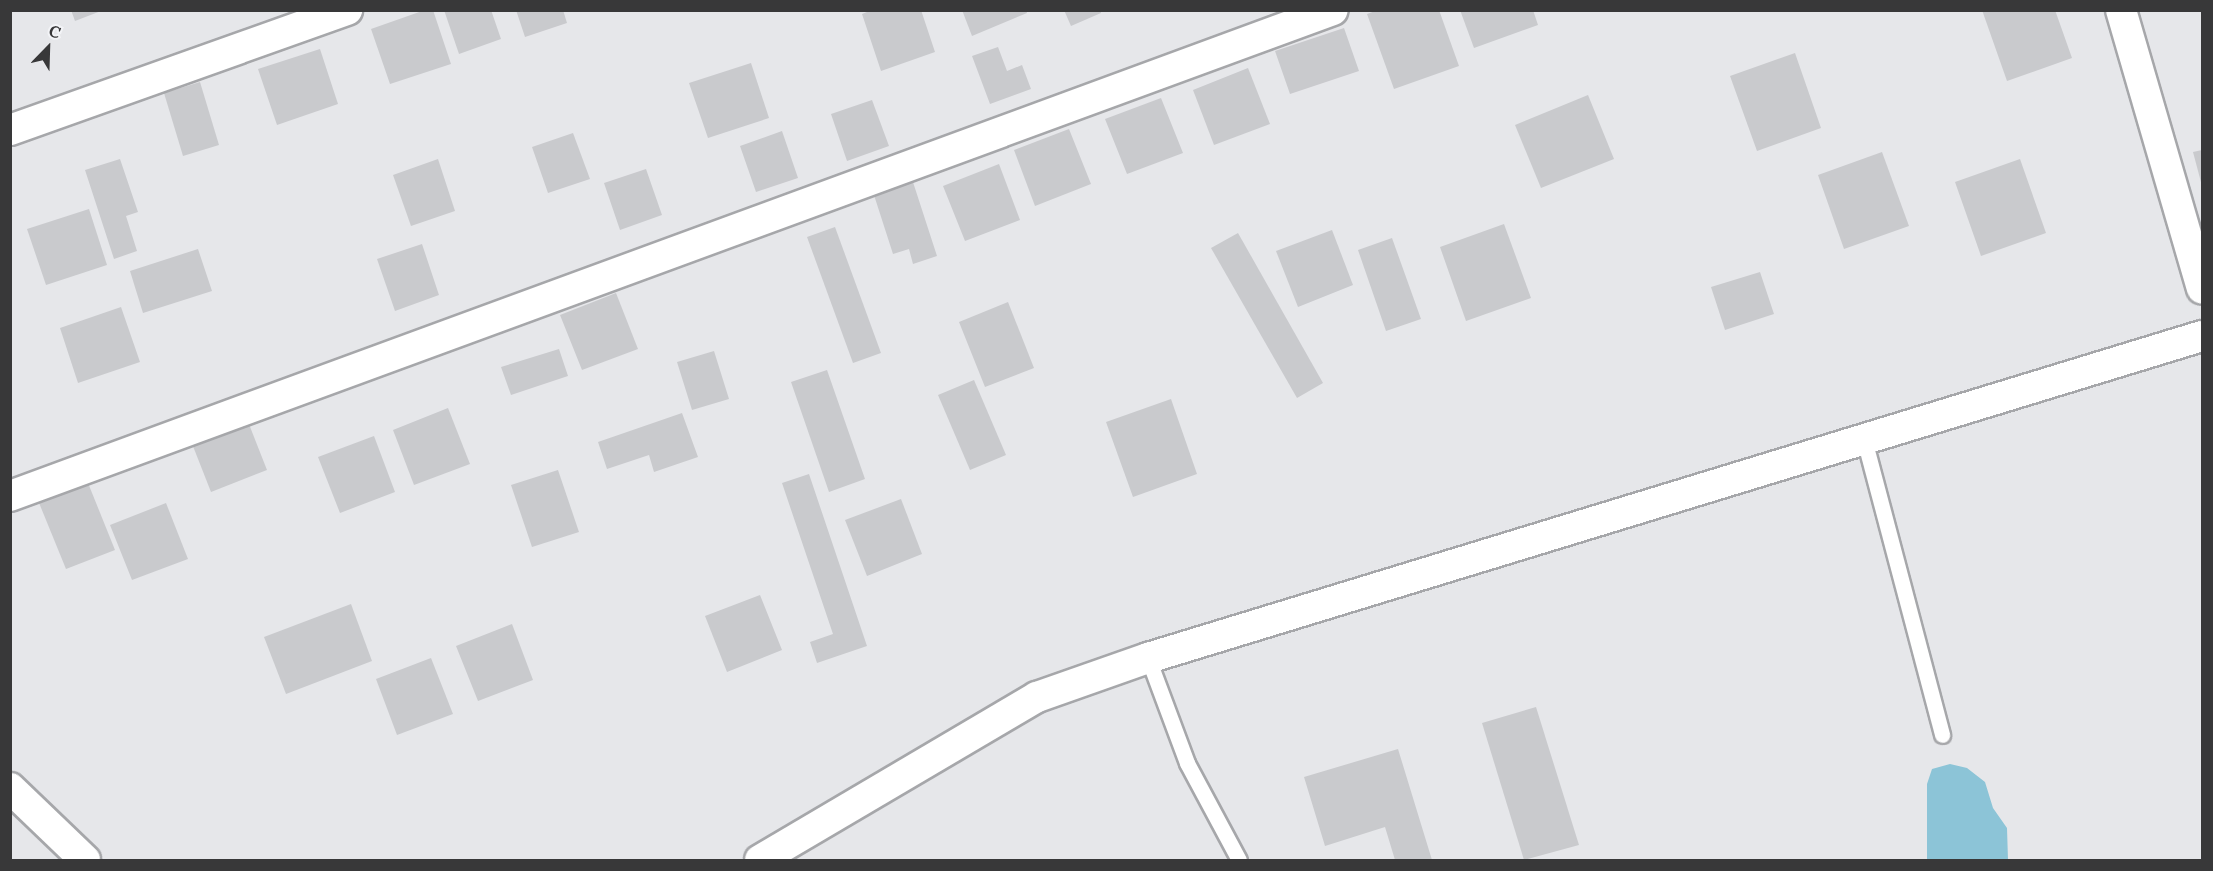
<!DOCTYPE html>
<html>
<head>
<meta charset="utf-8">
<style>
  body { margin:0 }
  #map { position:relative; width:2213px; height:871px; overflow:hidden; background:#e6e7ea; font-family:Lora,serif }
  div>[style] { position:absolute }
  .water>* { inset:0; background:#8cc4d7 }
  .building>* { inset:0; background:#c9cacd }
  .roads { filter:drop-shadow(2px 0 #a6a7aa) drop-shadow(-2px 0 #a6a7aa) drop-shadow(0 2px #a6a7aa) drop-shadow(0 -2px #a6a7aa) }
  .lane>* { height:15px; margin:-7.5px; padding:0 7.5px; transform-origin:7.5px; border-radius:7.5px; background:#fff }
  .street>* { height:30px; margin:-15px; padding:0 15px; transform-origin:15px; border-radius:15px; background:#fff }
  span { translate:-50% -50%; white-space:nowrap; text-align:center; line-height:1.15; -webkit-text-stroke:6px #f3f4f7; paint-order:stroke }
  .frame { position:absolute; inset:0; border:12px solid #383839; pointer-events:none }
  .north { position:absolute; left:18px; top:18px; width:60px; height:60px; -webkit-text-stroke:4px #f3f4f7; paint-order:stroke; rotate:23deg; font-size:16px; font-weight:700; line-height:24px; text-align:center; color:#383839 }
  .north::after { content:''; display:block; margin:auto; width:21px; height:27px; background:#383839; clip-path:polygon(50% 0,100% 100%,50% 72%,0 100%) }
</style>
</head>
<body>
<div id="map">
  <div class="water">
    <i style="clip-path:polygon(1950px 764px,1967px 768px,1985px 782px,1993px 808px,2007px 828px,2008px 860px,1927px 860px,1927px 784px,1932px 769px)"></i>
  </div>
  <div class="building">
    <i style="clip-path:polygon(71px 10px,101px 10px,101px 11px,75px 21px)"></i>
    <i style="clip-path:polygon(425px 10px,433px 10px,451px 64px,390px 84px,371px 29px)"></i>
    <i style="clip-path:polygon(444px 10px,491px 10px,501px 39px,459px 54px)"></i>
    <i style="clip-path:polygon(516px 10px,563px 10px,567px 23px,525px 37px)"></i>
    <i style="clip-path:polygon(872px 10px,921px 10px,935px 52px,881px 71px,862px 14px)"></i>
    <i style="clip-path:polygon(962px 10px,1026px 10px,1027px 13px,972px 36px)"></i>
    <i style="clip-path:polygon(1064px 10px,1100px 10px,1101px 13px,1071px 26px)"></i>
    <i style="clip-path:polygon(1378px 10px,1439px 10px,1459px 66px,1394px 89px,1367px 14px)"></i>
    <i style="clip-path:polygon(1460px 10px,1533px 10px,1538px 25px,1474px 48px)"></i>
    <i style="clip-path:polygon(1982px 10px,2055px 10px,2072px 58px,2007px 81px)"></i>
    <i style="clip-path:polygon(1344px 28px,1359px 71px,1290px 94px,1275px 51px)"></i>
    <i style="clip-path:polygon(998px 47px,1007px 71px,1022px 65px,1031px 89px,990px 104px,972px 56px)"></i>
    <i style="clip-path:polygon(320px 49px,338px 104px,277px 125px,258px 69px)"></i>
    <i style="clip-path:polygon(1795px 53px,1821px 128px,1757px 151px,1730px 76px)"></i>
    <i style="clip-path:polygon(751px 63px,769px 118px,708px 138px,689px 83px)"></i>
    <i style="clip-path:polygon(1248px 68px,1270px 124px,1214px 145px,1193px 90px)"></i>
    <i style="clip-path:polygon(200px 82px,219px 145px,183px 156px,164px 93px)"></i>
    <i style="clip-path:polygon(1588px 95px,1614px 159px,1541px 188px,1515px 125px)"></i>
    <i style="clip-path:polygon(1161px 98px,1183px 153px,1127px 174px,1105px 119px)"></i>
    <i style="clip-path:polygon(872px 100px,889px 146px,847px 161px,831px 114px)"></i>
    <i style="clip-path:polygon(1069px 129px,1091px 184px,1035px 206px,1014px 150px)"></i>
    <i style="clip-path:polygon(782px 131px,798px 178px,756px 192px,740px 146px)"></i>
    <i style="clip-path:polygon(573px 133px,590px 179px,548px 193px,532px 147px)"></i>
    <i style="clip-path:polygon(2202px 150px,2202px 186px,2193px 152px)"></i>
    <i style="clip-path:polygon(1882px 152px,1909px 226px,1844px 249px,1818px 175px)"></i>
    <i style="clip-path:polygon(120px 159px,138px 212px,126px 216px,137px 251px,114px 259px,85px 170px)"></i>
    <i style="clip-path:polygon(438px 159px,455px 211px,411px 226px,393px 175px)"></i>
    <i style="clip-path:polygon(2020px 159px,2046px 233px,1981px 256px,1955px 182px)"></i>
    <i style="clip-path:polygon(999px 164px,1020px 220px,965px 241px,943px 186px)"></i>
    <i style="clip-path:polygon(646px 169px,662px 215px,620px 230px,604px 183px)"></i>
    <i style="clip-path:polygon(912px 179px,937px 256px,913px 264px,909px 249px,893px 254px,873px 192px)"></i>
    <i style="clip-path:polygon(89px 209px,107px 265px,46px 285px,27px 229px)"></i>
    <i style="clip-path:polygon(1504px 224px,1531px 298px,1466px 321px,1440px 247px)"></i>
    <i style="clip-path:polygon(835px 227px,881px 353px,853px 363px,807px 237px)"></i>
    <i style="clip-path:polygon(1332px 230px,1353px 285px,1298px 307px,1276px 251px)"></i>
    <i style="clip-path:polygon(1238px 233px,1323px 383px,1297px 398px,1211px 248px)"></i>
    <i style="clip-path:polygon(1392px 238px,1421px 319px,1386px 331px,1358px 250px)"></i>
    <i style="clip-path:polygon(422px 244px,439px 295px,395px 311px,377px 259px)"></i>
    <i style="clip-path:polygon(198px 249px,212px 291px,143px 313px,130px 271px)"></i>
    <i style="clip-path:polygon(1760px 272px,1774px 314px,1725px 330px,1711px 287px)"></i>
    <i style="clip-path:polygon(616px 293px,638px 349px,582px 370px,560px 315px)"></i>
    <i style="clip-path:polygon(1008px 302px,1034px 368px,985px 387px,959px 322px)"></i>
    <i style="clip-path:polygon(121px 307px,140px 362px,78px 383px,60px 328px)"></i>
    <i style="clip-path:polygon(559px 349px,568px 376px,511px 395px,501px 367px)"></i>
    <i style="clip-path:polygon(714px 351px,729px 399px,692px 410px,677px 362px)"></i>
    <i style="clip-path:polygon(827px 370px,865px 479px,829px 492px,791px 382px)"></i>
    <i style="clip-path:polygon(974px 380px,1006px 455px,970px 470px,938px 395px)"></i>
    <i style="clip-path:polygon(1171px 399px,1197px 474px,1133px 497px,1106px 422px)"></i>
    <i style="clip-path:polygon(448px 408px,470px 464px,414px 485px,393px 430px)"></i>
    <i style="clip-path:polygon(682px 413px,698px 457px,654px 472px,649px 455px,607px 469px,598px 442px)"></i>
    <i style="clip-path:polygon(245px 414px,267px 470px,211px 492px,189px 436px)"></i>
    <i style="clip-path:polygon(374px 436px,395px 492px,340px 513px,318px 457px)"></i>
    <i style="clip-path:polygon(558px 470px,579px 532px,532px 547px,511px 485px)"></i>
    <i style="clip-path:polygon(84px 473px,115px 550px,66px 569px,35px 493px)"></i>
    <i style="clip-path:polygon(809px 474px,867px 646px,817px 663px,810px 642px,833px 634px,782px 483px)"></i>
    <i style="clip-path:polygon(901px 499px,922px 554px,867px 576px,845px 520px)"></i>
    <i style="clip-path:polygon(166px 503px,188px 559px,132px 580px,110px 525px)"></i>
    <i style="clip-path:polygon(760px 595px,782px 650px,727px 672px,705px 616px)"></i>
    <i style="clip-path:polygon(351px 604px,372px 661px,286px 694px,264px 637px)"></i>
    <i style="clip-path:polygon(512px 624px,533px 680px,478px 701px,456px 646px)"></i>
    <i style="clip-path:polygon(431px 658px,453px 714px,397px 735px,376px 679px)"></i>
    <i style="clip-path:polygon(1536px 707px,1579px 845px,1524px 860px,1482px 723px)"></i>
    <i style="clip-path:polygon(1398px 749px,1432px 860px,1395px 860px,1385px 827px,1325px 846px,1304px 777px)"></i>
  </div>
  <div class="roads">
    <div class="lane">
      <i style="left:1864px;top:439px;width:306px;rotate:75.2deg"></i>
      <i style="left:1148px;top:658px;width:112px;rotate:69.6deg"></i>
      <i style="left:1187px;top:763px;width:110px;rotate:61.8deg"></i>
    </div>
    <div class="street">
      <i style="left:2121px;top:10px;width:290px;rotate:73.8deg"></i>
      <i style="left:10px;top:130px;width:358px;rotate:-19.6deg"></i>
      <i style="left:10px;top:496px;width:1409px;rotate:-20.17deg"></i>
      <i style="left:10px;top:788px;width:104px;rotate:43.8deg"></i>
      <i style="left:760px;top:860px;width:321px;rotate:-30.5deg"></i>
      <i style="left:1037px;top:697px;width:118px;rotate:-19.4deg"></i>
      <i style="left:1148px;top:658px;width:1102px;rotate:-16.99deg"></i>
    </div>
  </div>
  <div class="frame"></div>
  <div class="north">С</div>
</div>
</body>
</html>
